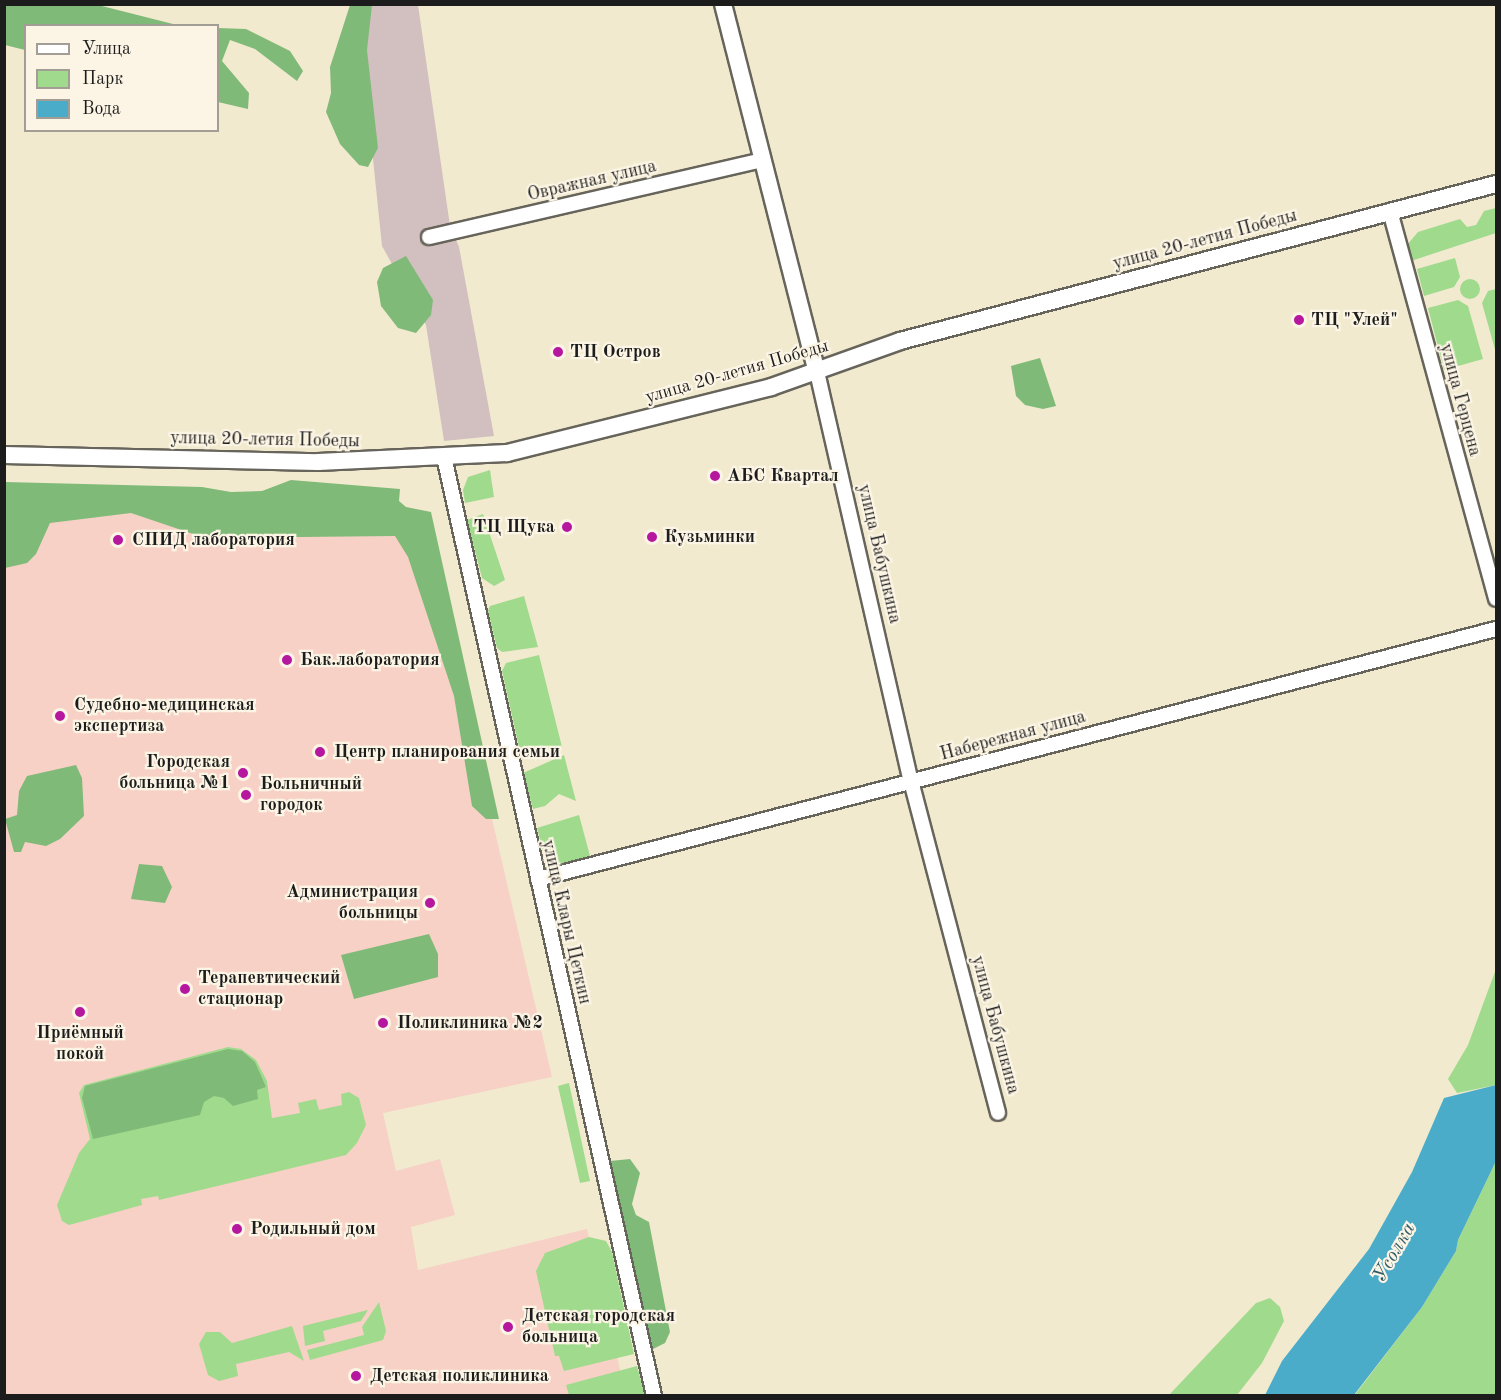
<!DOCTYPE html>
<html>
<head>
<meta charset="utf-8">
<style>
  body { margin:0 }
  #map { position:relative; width:1501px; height:1400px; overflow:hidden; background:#f1eacf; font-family:"Old Standard TT",serif }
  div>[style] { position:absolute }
  .built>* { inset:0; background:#f7d1c6 }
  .industrial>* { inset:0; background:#d2bfbf }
  .green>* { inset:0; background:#a0da8d }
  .round { border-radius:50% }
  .forest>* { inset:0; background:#80ba78 }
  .water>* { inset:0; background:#4aacc9 }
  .roads { filter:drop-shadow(2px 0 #67645b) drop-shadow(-2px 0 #67645b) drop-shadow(0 2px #67645b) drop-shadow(0 -2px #67645b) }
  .minor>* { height:14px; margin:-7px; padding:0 7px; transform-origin:7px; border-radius:7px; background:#fff }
  .tertiary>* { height:16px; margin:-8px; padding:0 8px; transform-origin:8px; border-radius:8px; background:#fff }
  .dots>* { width:16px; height:16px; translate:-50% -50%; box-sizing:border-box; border:3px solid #fcf5e5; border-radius:50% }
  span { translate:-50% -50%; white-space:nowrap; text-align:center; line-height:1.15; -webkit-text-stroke:4.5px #fcf5e5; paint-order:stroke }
  .street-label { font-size:18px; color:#1c1c1c }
  .poi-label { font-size:18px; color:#1c1c1c; font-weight:700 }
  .left { translate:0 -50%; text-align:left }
  .right { translate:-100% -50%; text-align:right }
  .water-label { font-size:20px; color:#315d6a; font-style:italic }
  .frame { position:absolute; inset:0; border:6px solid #1c1c1c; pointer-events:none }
  .legend { position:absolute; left:24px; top:24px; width:195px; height:108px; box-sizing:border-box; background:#fcf5e5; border:2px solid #a29e95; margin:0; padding:8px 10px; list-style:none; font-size:18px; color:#1c1c1c }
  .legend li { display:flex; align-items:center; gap:12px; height:30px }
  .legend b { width:30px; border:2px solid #a29e95 }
</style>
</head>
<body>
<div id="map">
  <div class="built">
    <i style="clip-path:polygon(5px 509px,421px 513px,552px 1077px,383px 1113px,396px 1171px,440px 1159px,455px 1215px,411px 1227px,418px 1270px,587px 1229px,626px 1395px,5px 1396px)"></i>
  </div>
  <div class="industrial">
    <i style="clip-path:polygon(363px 5px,418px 5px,450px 226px,459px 247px,494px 436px,444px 441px,426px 325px,382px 246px,360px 33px)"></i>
  </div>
  <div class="green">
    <i style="clip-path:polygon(1496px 208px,1496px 233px,1411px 261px,1407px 245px,1418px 232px,1460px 219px,1467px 227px,1476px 225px,1484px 211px)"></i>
    <i style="clip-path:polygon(1455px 258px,1460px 277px,1454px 287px,1424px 296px,1417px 269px)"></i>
    <i class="round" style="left:1460px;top:279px;width:20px;height:20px"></i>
    <i style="clip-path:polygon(1496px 289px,1496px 353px,1482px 303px,1488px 291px)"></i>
    <i style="clip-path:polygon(1458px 300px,1468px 306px,1483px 359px,1444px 370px,1428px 308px)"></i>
    <i style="clip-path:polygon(490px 470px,494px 497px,465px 503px,463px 490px,468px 477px)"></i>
    <i style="clip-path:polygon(483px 514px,505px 580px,494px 586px,482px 578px,467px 520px)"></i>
    <i style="clip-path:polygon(524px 596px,538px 647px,502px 652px,497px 648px,488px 611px,490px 606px)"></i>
    <i style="clip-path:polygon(539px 655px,562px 747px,525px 757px,520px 752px,502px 671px,506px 663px)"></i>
    <i style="clip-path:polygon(564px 755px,576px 801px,559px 794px,545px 806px,533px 809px,523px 773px)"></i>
    <i style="clip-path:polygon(579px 815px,590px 856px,553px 866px,546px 863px,537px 828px)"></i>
    <i style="clip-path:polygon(1496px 969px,1496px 1085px,1457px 1093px,1448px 1079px,1468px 1045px)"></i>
    <i style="clip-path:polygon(228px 1047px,241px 1049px,256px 1060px,267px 1081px,272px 1118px,300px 1113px,298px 1103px,316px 1099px,319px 1110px,342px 1105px,341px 1094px,349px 1092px,359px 1098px,366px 1125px,357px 1143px,346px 1155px,159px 1200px,158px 1196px,141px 1199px,142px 1205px,69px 1225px,62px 1221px,57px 1205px,79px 1153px,90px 1139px,79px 1093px,84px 1085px)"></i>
    <i style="clip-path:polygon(569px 1083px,590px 1181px,580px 1183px,558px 1086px)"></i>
    <i style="clip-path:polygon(1496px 1161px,1496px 1395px,1354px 1396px,1422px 1307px,1456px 1251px,1458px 1240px)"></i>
    <i style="clip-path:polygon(589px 1237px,606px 1241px,612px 1252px,634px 1354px,564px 1371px,559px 1356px,555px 1356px,536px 1271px,545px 1253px)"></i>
    <i style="clip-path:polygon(1270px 1298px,1280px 1307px,1284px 1321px,1262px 1363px,1237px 1395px,1169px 1395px,1256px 1303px)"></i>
    <i style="clip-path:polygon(379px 1302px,386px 1331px,383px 1340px,310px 1360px,307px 1350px,364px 1335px,362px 1327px)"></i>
    <i style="clip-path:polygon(368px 1310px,361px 1321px,323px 1331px,325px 1341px,305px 1346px,303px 1326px)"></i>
    <i style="clip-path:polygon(292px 1326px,304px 1361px,289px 1352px,236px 1364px,238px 1376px,219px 1381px,208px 1375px,199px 1344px,206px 1332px,220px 1332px,232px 1343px)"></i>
    <i style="clip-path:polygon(637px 1366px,645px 1395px,569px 1395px,566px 1385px)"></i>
  </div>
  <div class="forest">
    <i style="clip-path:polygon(5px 4px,98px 5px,177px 25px,26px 26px,25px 50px,5px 45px)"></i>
    <i style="clip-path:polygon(350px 5px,372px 5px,367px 50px,378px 148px,368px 167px,359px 165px,340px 144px,326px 112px,331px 93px,330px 67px)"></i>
    <i style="clip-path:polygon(218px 28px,246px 29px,290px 51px,303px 71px,297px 81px,255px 49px,230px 40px,222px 61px,249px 93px,248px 109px,218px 102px)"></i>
    <i style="clip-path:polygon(406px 256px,433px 300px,431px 315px,416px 333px,398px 328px,381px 306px,377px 282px,383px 268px)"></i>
    <i style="clip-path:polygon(1040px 358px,1056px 406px,1043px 409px,1025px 405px,1016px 396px,1011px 366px)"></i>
    <i style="clip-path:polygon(291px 480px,400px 489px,399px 501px,406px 507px,431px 512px,499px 819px,486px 819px,472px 806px,454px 696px,408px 557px,395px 536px,205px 538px,131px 513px,50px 523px,36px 554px,27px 563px,5px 568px,5px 482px,202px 487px,231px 492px,262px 491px)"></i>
    <i style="clip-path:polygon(76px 765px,82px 778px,84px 816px,60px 839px,46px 846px,25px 842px,21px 852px,14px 852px,5px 819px,17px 815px,19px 791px,27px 776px)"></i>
    <i style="clip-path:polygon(139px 864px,162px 866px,172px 887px,165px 903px,131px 899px)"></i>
    <i style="clip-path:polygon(429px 934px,438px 954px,438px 977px,354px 999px,341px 955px)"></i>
    <i style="clip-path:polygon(228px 1049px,242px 1051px,255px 1062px,266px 1087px,257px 1090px,258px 1099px,233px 1106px,224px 1098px,214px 1096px,204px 1102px,200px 1115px,93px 1139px,82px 1098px,85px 1086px)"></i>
    <i style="clip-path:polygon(630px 1159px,640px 1173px,632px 1204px,636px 1215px,649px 1222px,670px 1332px,665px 1343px,653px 1349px,610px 1170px,610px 1161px)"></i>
  </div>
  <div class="water">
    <i style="clip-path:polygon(1496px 1085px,1496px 1161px,1458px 1240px,1456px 1251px,1422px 1307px,1354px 1395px,1265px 1395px,1282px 1361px,1369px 1249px,1412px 1172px,1444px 1098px)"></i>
  </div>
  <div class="roads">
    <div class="minor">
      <i style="left:1390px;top:211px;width:402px;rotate:74.7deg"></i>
      <i style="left:429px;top:237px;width:343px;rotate:-13deg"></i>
      <i style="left:817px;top:372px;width:420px;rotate:77.1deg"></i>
      <i style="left:911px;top:781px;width:343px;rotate:75.3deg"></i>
      <i style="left:444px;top:457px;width:962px;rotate:77.39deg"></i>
      <i style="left:538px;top:879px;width:990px;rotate:-14.63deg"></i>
    </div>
    <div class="tertiary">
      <i style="left:723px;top:4px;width:380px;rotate:75.7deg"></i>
      <i style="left:4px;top:455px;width:314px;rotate:1.3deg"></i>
      <i style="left:318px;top:462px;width:189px;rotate:-2.7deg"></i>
      <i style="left:507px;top:453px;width:272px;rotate:-14deg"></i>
      <i style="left:771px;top:387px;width:137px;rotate:-19.6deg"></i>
      <i style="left:900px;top:341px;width:616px;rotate:-14.76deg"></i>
    </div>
  </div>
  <div class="dots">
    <i style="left:1299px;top:320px;background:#b5179e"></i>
    <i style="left:558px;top:352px;background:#b5179e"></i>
    <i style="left:715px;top:476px;background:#b5179e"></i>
    <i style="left:567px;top:527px;background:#b5179e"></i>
    <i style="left:652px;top:537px;background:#b5179e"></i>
    <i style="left:118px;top:540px;background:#b5179e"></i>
    <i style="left:287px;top:660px;background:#b5179e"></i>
    <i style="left:60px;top:716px;background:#b5179e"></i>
    <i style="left:320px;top:752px;background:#b5179e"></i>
    <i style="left:243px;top:773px;background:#b5179e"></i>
    <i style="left:246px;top:795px;background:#b5179e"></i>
    <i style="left:430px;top:903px;background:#b5179e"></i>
    <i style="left:185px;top:989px;background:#b5179e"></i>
    <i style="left:80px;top:1012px;background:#b5179e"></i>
    <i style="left:383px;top:1023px;background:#b5179e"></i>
    <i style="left:237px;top:1229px;background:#b5179e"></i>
    <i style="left:508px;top:1327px;background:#b5179e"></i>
    <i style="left:356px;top:1376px;background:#b5179e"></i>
  </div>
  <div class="street-label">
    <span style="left:592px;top:181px;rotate:-13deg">Овражная улица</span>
    <span style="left:1205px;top:240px;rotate:-15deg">улица 20-летия Победы</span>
    <span style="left:737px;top:372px;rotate:-16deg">улица 20-летия Победы</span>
    <span style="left:1460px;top:400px;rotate:75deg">улица Герцена</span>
    <span style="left:265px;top:440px;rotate:1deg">улица 20-летия Победы</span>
    <span style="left:879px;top:554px;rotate:77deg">улица Бабушкина</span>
    <span style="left:1013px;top:736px;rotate:-15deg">Набережная улица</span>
    <span style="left:566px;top:922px;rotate:77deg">улица Клары Цеткин</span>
    <span style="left:995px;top:1025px;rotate:75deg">улица Бабушкина</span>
  </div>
  <div class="poi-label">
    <span class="left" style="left:1311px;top:320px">ТЦ "Улей"</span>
    <span class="left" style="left:570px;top:352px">ТЦ Остров</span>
    <span class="left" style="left:727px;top:476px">АБС Квартал</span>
    <span class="right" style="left:555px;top:527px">ТЦ Щука</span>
    <span class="left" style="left:664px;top:537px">Кузьминки</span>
    <span class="left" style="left:132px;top:540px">СПИД лаборатория</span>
    <span class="left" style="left:300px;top:660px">Бак.лаборатория</span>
    <span class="left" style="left:74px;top:716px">Судебно-медицинская<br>экспертиза</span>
    <span class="left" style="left:334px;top:752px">Центр планирования семьи</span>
    <span class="right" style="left:230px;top:773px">Городская<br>больница №1</span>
    <span class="left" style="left:260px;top:795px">Больничный<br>городок</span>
    <span class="right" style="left:418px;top:903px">Администрация<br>больницы</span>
    <span class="left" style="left:198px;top:989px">Терапевтический<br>стационар</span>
    <span class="left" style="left:397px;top:1023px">Поликлиника №2</span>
    <span style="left:80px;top:1044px">Приёмный<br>покой</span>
    <span class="left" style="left:250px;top:1229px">Родильный дом</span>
    <span class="left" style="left:522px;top:1327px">Детская городская<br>больница</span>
    <span class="left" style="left:370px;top:1376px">Детская поликлиника</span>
  </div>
  <div class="water-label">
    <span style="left:1395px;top:1253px;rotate:-60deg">Усолка</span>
  </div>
  <div class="frame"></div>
  <ul class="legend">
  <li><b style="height:8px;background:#fff"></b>Улица</li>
  <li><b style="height:16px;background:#a0da8d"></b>Парк</li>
  <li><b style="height:16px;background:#4aacc9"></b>Вода</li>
  </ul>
</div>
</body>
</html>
